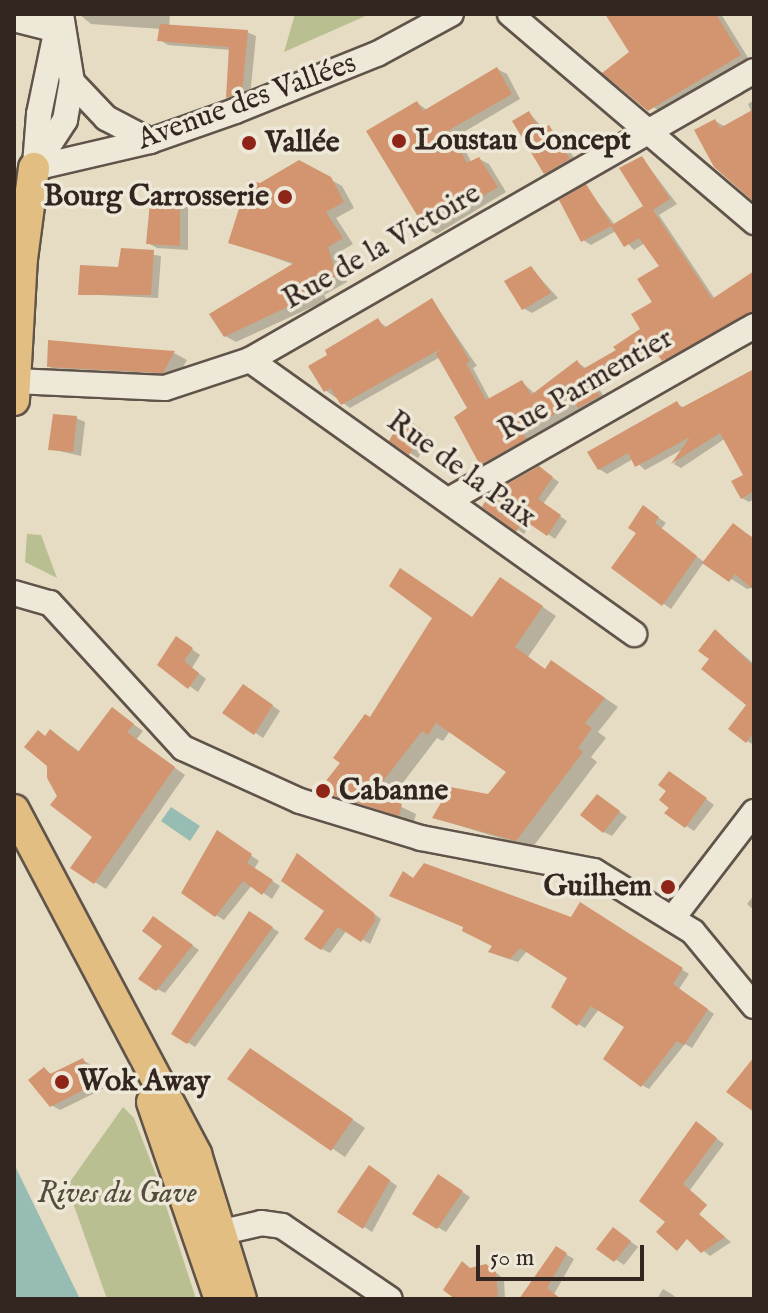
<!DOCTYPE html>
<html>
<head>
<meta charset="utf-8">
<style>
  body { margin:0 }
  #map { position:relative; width:768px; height:1313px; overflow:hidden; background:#e5dcc3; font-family:"IM FELL English",serif }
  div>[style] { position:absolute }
  .green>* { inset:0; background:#b9bf90 }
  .water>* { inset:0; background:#96bcb3 }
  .shadow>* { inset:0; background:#0003 }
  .building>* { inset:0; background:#d2956f }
  .roads { filter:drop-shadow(2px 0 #60544a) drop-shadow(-2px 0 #60544a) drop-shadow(0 2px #60544a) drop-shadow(0 -2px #60544a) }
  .minor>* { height:24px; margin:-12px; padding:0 12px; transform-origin:12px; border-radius:12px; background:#eee8d8 }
  .major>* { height:30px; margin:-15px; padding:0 15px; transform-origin:15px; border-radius:15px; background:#e2be82 }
  .dots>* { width:22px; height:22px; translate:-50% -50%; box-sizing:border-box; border:4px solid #eee8d8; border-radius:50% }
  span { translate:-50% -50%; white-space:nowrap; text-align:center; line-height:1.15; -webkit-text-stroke:7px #eee8d8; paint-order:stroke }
  .street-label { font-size:30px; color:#332621 }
  .poi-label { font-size:30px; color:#332621; font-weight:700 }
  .left { translate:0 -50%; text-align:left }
  .right { translate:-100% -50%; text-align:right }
  .park-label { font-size:30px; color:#544c3d; font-style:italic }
  .frame { position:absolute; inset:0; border:16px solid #332621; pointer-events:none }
  .scale { position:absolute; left:476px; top:1245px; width:168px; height:36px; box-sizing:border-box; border:4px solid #332621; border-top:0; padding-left:10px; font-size:24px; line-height:28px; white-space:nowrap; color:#332621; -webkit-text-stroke:6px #eee8d8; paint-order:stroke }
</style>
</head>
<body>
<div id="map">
  <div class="green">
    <i style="clip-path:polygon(295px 14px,370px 14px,284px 52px)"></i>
    <i style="clip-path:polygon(27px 534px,41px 535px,57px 578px,25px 562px)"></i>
    <i style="clip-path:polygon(123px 1107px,134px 1118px,156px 1175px,196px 1299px,107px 1299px,67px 1186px)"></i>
  </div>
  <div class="water">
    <i style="clip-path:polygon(171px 807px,200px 826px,190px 841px,161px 821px)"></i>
    <i style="clip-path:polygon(14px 1164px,80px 1299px,14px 1299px)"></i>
  </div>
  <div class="shadow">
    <i style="clip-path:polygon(79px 14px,170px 14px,169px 27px,247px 32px,256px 36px,250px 96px,236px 102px,228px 97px,231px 50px,168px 45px,160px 40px,161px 29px,91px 24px)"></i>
    <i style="clip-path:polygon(607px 14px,721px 14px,750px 61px,665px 115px,605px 73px,632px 52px)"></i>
    <i style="clip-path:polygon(497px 69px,507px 74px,520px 99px,457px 136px,472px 163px,479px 159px,489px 164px,506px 192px,437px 234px,427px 229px,417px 103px,427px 110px)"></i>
    <i style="clip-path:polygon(754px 100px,754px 199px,715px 121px,726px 127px,752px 113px,748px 104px)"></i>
    <i style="clip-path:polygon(529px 113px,545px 130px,558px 133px,578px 164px,554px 178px,545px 173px)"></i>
    <i style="clip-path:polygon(642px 158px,677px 204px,659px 215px,715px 299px,754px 275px,754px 318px,671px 365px,658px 353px,599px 389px,607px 401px,588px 411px,582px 408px,529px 437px,533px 443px,490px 468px,482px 463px,470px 409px,440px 357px,350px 408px,325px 390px,378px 321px,388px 328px,432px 300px,477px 366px,473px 368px,490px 400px,522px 382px,535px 394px,577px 362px,587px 369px,619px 351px,643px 330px,662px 267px,645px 243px,634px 250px,616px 231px,591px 245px,583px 240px,586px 187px,615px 225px,646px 207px)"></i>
    <i style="clip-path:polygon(299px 162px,342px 186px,354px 208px,336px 218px,353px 244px,338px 253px,347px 282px,324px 295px,327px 300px,236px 342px,225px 336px,295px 265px,231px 242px)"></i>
    <i style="clip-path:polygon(180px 196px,188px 201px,188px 250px,157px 248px,148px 243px)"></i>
    <i style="clip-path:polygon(123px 250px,161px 256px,158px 298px,80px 294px,120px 269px)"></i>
    <i style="clip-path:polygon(531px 268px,558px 298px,532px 313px,523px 308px)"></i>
    <i style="clip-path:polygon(174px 353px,187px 360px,176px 379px,62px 374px,49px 366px)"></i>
    <i style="clip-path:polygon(754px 374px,754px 430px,726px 438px,681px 468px,674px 464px,685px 448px,645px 470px,633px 459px,607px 474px,599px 469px,677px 404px,685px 408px)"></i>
    <i style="clip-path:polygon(76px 418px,85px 422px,81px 456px,51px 449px)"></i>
    <i style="clip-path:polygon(418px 428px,431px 438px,418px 458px,410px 453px,404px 431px)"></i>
    <i style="clip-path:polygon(754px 472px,754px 499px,749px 502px,742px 498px)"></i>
    <i style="clip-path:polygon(546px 473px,559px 482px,543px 504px,567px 521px,555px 539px,532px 523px,524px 534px,484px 506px)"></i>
    <i style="clip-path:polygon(652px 513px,666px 523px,661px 529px,704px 562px,671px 609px,613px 567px)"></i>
    <i style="clip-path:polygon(733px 526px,754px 538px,754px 587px,747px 589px,705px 562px)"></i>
    <i style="clip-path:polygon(515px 588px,556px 616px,528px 657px,546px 670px,566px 671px,618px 707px,598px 732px,606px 738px,591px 757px,597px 762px,532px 848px,435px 818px,489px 796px,509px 771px,450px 731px,443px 741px,437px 738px,389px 801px,416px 814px,414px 822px,321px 790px,371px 720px,474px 619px)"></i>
    <i style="clip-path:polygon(716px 631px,754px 664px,754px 745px,747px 741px,747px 703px,712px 659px)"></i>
    <i style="clip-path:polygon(185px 644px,200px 655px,192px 668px,206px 679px,198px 692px,159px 665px)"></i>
    <i style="clip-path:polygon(252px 691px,280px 711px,263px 738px,225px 712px)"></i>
    <i style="clip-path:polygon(112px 709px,143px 731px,136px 740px,185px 775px,106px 889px,72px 868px,95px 836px,59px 796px,47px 737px,51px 731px,80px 752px)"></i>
    <i style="clip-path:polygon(678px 778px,714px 805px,694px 831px,667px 813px)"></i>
    <i style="clip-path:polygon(606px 802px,627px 817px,612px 836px,604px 832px)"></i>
    <i style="clip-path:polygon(226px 838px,259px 861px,254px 869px,280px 886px,272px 899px,252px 885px,224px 920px,216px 915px)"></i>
    <i style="clip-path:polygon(306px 861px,381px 919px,370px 944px,347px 930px,330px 953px,322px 949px,327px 910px)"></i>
    <i style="clip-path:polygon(414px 880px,572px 919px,581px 905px,689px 974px,679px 989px,714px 1014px,692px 1048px,685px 1044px,649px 1089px,642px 1085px,627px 1027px,599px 1009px,585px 1028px,578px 1024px,553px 1006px,570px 977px,528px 950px,518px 962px,497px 955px,494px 946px)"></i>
    <i style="clip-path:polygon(754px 895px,754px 910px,747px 904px)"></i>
    <i style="clip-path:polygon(250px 914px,279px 932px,195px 1047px,173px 1033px)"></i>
    <i style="clip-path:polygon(161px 923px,199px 950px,165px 993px,157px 989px,165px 946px)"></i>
    <i style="clip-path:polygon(263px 1058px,365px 1128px,345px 1157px,230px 1079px)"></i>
    <i style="clip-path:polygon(83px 1060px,91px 1065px,103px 1089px,60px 1110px,51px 1105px,44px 1069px,53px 1075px)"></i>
    <i style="clip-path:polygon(704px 1129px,724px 1144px,690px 1190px,707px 1205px,689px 1226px,702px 1219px,731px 1242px,710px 1256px,641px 1201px)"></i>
    <i style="clip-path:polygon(378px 1172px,397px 1186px,372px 1232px,340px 1211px)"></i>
    <i style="clip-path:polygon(446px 1181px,470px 1197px,446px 1232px,414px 1213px)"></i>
    <i style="clip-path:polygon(614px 1229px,638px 1247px,624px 1265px,599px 1248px)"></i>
    <i style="clip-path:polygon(556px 1248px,574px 1259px,554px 1294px,560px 1299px,521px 1299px)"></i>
    <i style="clip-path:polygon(495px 1272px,504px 1279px,505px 1299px,459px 1299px)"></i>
    <i style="clip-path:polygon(663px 1289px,670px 1293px,678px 1299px,657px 1299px)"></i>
  </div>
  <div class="building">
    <i style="clip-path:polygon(605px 14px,716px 14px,741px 55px,648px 111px,602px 73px,629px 52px)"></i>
    <i style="clip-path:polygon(160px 24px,248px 30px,242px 92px,226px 98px,229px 47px,157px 41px)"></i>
    <i style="clip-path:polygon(497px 67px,512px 94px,449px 130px,467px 163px,479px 157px,498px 187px,426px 230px,366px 131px,417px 101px,423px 111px)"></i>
    <i style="clip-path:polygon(754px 109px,754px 202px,714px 167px,694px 130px,715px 119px,720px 128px)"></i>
    <i style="clip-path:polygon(529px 111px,540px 130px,549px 125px,570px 159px,544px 174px,512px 121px)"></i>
    <i style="clip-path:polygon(642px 156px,670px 199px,653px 210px,712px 299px,754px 271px,754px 311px,662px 361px,652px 347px,592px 384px,600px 396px,578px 408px,575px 403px,523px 432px,526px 439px,480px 465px,454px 417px,467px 408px,436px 354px,440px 349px,341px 405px,330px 388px,324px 392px,308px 366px,327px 355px,325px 350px,378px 318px,384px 328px,432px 298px,470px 361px,466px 363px,486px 400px,522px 380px,531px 395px,577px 360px,583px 369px,616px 350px,613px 347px,640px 329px,631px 314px,652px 302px,637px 279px,659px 266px,639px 238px,624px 247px,611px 226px,581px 242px,559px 200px,586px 184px,612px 225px,643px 206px,619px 168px)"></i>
    <i style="clip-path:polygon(299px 160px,331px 177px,344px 202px,326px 212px,343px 238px,328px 247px,337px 276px,315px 288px,317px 293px,224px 337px,209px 314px,294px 263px,228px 243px,248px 180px,260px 183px)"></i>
    <i style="clip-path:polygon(151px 192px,180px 194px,180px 246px,146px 244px)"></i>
    <i style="clip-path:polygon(121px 248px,154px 250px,151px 295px,78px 295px,80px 265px,118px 267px)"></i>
    <i style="clip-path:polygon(531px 266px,551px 293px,522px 310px,504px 281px)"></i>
    <i style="clip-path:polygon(48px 340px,135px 348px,175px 351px,163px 373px,47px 367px)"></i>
    <i style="clip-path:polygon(754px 369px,754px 496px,752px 492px,741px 499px,731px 481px,743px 475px,720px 433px,671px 464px,690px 437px,635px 467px,628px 453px,598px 470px,587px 452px,677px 401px,681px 408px)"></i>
    <i style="clip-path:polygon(53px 414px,77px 416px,73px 452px,48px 450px)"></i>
    <i style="clip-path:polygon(409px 420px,424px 431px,409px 455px,389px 441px,398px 425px,403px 429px)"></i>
    <i style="clip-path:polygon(539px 466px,553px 477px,538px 499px,561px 515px,547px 536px,524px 520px,516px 532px,482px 507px,488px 495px)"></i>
    <i style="clip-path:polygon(643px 505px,659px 517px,655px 523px,697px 556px,662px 606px,611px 568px,636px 533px,628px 528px)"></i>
    <i style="clip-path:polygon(733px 523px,754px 539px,754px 590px,735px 574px,729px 582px,702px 563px)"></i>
    <i style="clip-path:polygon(400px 568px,472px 617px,500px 577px,543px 606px,515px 647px,545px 669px,551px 660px,605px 698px,585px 723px,592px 728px,578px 748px,583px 752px,516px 841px,432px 818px,450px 787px,488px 794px,506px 772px,436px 723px,428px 735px,422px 731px,374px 793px,402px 804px,399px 816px,318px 791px,340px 763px,333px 758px,365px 714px,370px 717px,432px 618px,389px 586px)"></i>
    <i style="clip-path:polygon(715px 629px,754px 667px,754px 732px,746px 743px,728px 729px,746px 705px,701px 669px,709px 659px,698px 651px)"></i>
    <i style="clip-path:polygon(176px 636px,193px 648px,184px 661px,199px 673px,188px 689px,157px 665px)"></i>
    <i style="clip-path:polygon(243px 684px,273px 705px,254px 735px,222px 713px)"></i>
    <i style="clip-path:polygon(112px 707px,134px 724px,127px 732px,175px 767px,94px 884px,70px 868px,92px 837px,50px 805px,57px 796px,47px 778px,47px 766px,24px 747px,38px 730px,45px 736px,50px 729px,78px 752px)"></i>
    <i style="clip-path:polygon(669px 771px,707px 798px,685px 828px,664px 813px,669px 808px,659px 800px,666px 791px,658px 785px)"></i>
    <i style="clip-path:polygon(597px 794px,620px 811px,603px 833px,580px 815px)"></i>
    <i style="clip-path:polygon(217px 830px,252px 854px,247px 863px,273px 880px,262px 895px,243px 881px,215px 917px,181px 893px)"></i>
    <i style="clip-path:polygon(297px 853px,374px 913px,375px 921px,361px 942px,338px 927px,321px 950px,304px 939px,324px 911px,281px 881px)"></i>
    <i style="clip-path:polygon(424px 863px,571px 917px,580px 902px,683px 968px,673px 984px,708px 1009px,684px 1045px,677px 1041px,641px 1087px,603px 1059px,624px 1027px,591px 1006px,577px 1026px,551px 1007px,567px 978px,520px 948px,510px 959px,488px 952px,492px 946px,462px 931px,463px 927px,389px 896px,403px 871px,413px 878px)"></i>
    <i style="clip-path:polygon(249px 911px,273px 927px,187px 1044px,171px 1034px)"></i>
    <i style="clip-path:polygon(153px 916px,193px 945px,156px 991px,138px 979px,162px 946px,142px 931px)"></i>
    <i style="clip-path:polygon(250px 1048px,353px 1119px,331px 1151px,227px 1079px)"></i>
    <i style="clip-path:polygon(754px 1057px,754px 1112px,726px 1092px)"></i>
    <i style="clip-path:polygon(83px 1058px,95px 1084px,50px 1107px,28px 1080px,44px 1067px,50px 1074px)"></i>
    <i style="clip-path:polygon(696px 1121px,717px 1138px,683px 1184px,707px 1205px,699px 1214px,725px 1237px,701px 1253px,687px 1239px,677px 1251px,656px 1232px,665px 1222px,639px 1201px)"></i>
    <i style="clip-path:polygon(369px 1165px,390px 1180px,363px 1229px,337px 1212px)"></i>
    <i style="clip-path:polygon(438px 1174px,463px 1191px,437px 1229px,412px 1214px)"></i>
    <i style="clip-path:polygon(613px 1227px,631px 1241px,614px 1262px,596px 1249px)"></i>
    <i style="clip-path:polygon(556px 1246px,567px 1253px,547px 1288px,561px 1299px,519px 1299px)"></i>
    <i style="clip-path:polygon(462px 1261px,470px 1268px,486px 1264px,496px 1272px,498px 1299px,455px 1299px,443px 1290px)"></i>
  </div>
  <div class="roads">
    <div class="minor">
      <i style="left:510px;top:14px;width:321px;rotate:40.4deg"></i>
      <i style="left:14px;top:19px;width:44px;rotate:14.3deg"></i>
      <i style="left:72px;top:82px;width:50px;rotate:46.6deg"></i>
      <i style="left:106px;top:118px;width:50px;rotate:27.6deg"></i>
      <i style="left:35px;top:165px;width:51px;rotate:-85.5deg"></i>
      <i style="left:39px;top:114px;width:88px;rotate:-78.2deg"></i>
      <i style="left:34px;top:168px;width:119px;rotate:-13.1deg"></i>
      <i style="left:150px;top:141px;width:90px;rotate:-19.4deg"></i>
      <i style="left:235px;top:111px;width:153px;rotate:-21.9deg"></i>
      <i style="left:377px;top:54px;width:84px;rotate:-28.4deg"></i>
      <i style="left:34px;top:168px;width:57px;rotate:-57.1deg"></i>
      <i style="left:65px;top:120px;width:39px;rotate:-80deg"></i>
      <i style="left:72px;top:82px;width:69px;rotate:-99.2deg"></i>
      <i style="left:250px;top:360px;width:472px;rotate:35.5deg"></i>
      <i style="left:15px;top:381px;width:150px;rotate:2.7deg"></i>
      <i style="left:165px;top:388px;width:89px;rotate:-18.2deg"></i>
      <i style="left:250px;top:360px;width:581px;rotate:-29.83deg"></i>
      <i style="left:449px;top:500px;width:351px;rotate:-29.7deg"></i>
      <i style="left:14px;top:593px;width:37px;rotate:16deg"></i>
      <i style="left:50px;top:603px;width:197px;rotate:47.5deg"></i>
      <i style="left:183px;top:748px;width:128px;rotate:24.4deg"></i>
      <i style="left:300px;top:801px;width:127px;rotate:17deg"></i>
      <i style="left:421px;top:838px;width:176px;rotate:10.8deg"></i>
      <i style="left:594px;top:871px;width:116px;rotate:31.6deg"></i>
      <i style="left:693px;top:932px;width:96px;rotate:50.5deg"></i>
      <i style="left:672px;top:919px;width:135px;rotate:-52.5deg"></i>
      <i style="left:208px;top:1221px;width:19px;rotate:36deg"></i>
      <i style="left:223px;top:1232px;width:39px;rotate:-13deg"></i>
      <i style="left:261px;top:1223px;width:21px;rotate:8deg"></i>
      <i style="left:282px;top:1226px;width:130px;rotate:34.1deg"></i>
    </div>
    <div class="major">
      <i style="left:14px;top:400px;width:141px;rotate:-86.8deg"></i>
      <i style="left:22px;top:259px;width:92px;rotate:-82.5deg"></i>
      <i style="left:14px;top:810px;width:389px;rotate:62.1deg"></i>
      <i style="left:196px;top:1154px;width:152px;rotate:72.8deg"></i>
      <i style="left:152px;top:1102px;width:208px;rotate:71deg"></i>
    </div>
  </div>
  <div class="dots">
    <i style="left:399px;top:141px;background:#8f2418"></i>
    <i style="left:249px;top:143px;background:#8f2418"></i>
    <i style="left:285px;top:197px;background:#8f2418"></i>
    <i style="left:323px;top:791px;background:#8f2418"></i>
    <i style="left:668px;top:887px;background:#8f2418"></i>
    <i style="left:62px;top:1082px;background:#8f2418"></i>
  </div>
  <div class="street-label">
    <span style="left:247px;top:102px;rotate:-20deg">Avenue des Vallées</span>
    <span style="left:382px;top:247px;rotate:-30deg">Rue de la Victoire</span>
    <span style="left:586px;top:385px;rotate:-30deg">Rue Parmentier</span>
    <span style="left:461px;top:470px;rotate:36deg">Rue de la Paix</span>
  </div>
  <div class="poi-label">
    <span class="left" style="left:415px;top:141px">Loustau Concept</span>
    <span class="left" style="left:265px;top:143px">Vallée</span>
    <span class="right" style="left:269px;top:197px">Bourg Carrosserie</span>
    <span class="left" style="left:339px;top:791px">Cabanne</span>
    <span class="right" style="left:652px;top:887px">Guilhem</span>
    <span class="left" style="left:78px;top:1082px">Wok Away</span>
  </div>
  <div class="park-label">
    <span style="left:117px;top:1194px">Rives du Gave</span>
  </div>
  <div class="frame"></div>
  <div class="scale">50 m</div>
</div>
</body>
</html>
